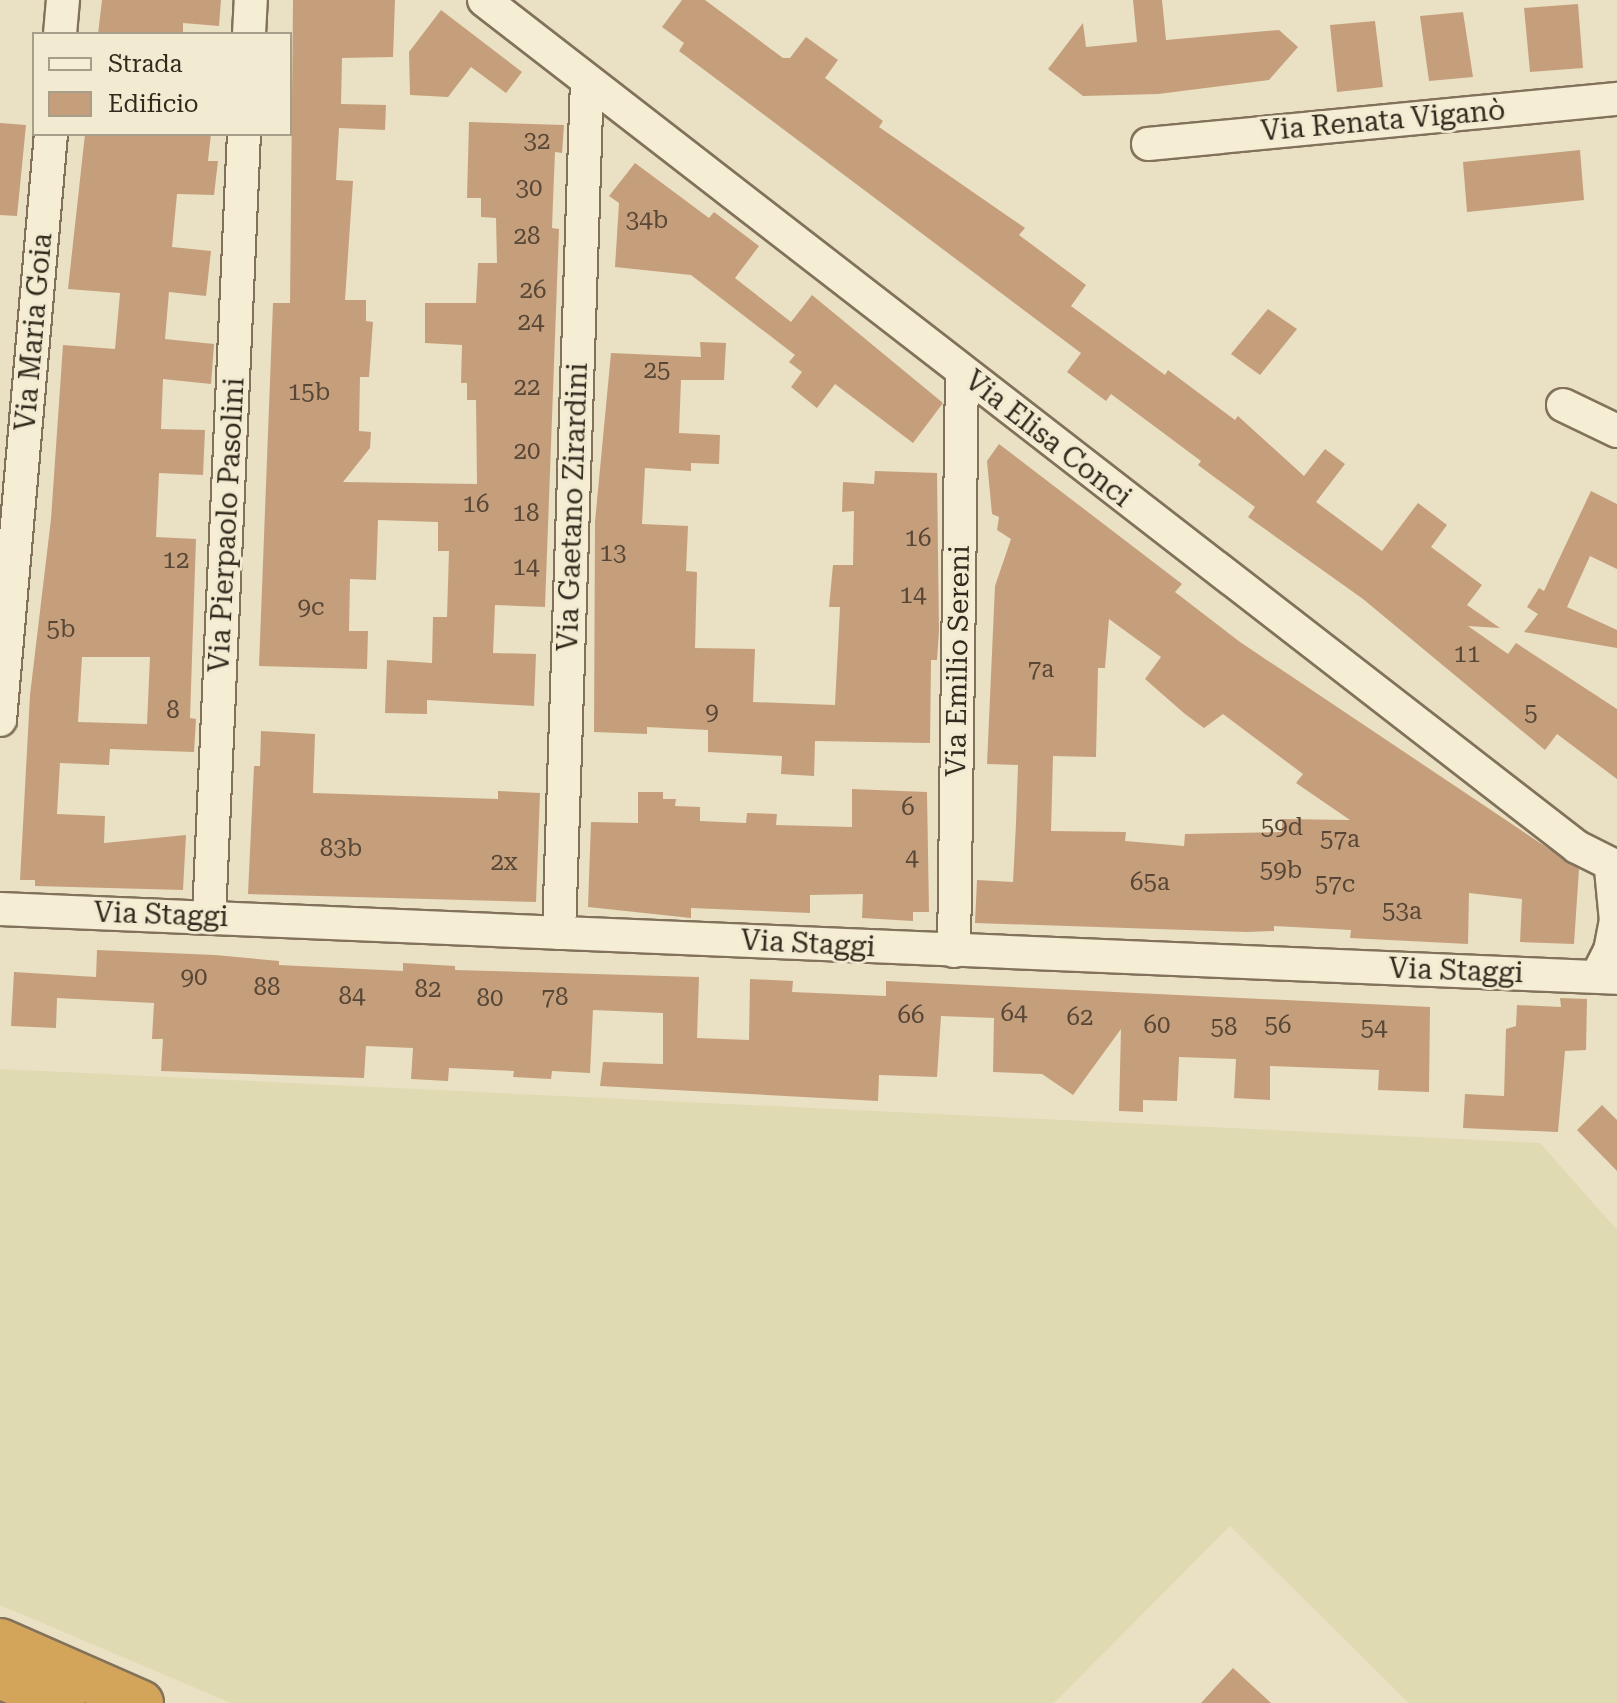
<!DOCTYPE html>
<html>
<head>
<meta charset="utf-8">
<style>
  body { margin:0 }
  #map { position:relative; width:1617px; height:1703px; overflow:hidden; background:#eae0c3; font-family:"Roboto Serif",serif }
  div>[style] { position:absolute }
  .farmland>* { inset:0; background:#dfdab1 }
  .building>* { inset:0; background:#c59f7c }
  .roads { filter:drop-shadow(2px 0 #82725b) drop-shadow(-2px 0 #82725b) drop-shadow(0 2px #82725b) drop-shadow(0 -2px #82725b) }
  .street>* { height:32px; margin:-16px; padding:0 16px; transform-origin:16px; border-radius:16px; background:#f5eed5 }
  .highway>* { height:44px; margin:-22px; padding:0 22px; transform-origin:22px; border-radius:22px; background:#d3a55a }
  span { translate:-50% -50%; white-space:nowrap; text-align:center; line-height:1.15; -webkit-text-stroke:6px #f2ebd1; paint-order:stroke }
  .number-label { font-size:24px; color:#584736 }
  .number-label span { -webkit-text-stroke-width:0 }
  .street-label { font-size:28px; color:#332a1e }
  .legend { position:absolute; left:32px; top:32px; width:260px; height:104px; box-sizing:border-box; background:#f2ebd1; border:2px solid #a69e89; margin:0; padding:10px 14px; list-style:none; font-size:24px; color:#332a1e }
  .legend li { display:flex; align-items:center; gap:16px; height:40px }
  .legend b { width:40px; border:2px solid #a69e89 }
</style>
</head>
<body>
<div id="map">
  <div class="farmland">
    <i style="clip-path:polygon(0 1069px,1540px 1143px,1617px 1230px,1617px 1703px,1409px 1703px,1230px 1526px,1054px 1703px,231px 1703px,0 1605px)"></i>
  </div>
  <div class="building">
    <i style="clip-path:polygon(102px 0,221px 0,219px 26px,183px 23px,183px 34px,98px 34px)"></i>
    <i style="clip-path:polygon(293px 0,395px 0,393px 57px,342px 58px,341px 104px,386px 105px,385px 130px,339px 128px,336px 180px,353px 181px,345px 300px,366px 300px,366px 321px,373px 322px,369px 377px,360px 377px,359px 431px,371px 432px,370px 448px,343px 482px,477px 484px,476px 400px,467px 400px,467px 383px,461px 383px,462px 345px,425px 343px,425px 303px,476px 303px,478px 263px,497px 263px,496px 218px,481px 217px,481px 198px,467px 198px,469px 122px,564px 125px,562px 153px,555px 152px,553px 201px,552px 228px,559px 229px,545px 607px,495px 605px,493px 653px,536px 654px,534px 706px,427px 700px,427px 714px,385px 713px,387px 660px,432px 663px,433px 617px,447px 617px,449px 551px,438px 551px,438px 522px,378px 520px,376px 580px,350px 579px,349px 631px,368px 631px,367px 669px,259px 666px,273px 303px,290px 303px)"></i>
    <i style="clip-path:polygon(682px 0,705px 0,783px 58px,790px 58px,806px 37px,838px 60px,825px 78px,883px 121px,879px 127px,1025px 228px,1019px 235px,1086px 285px,1071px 306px,1165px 375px,1168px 370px,1235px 420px,1238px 416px,1304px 476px,1325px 449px,1345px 464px,1316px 502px,1382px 551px,1418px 503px,1447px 525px,1431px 547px,1482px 585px,1467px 605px,1500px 628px,1468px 626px,1508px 654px,1516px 643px,1617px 709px,1617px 779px,1557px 734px,1545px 750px,1363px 599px,1248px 517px,1255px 507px,1198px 465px,1201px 461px,1111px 394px,1106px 401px,1067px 372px,1081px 353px,679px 51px,684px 43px,662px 27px)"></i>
    <i style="clip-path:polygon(1133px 0,1162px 0,1166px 40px,1279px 30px,1298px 47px,1269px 80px,1158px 94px,1083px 96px,1048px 69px,1083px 23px,1086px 47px,1137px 42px)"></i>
    <i style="clip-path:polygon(1578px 4px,1583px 68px,1530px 72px,1524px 8px)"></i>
    <i style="clip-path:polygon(441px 10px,522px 72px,506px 93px,471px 67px,448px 97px,410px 95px,409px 52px)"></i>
    <i style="clip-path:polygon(1463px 12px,1473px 77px,1429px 81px,1420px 16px)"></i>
    <i style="clip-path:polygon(1375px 21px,1383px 87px,1337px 92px,1330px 25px)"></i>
    <i style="clip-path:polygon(0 123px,26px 125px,17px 216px,0 215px)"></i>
    <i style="clip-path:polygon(evenodd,85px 134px,211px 134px,208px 161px,218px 161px,214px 195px,177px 194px,172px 247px,211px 251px,206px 296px,169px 292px,165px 339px,214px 344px,211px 384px,163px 379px,161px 429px,205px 430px,203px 475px,159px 473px,156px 537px,196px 539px,190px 718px,196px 719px,194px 752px,110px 749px,109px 765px,60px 763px,57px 814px,105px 816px,104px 843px,186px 835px,183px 890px,35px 886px,35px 880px,20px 880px,30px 695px,51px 519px,63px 345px,115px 349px,120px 293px,68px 289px,85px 134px,82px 657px,150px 657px,147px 724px,78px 722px,82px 657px)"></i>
    <i style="clip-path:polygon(1580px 150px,1584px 200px,1467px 212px,1463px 162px)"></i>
    <i style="clip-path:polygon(635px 163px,709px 218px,714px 212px,759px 246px,735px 278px,791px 322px,812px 295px,943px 403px,913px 443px,835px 384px,817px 408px,791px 387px,802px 372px,789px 362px,795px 355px,691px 275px,615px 267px,619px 203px,609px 196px)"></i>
    <i style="clip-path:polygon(1268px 309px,1297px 329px,1260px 375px,1231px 354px)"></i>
    <i style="clip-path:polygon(700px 342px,726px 343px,724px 380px,681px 380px,679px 433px,720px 435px,719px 464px,691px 463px,691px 471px,645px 468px,642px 524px,688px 526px,686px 571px,697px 572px,695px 648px,755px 649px,753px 702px,835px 705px,840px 607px,829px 607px,833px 565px,853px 565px,854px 511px,842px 512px,843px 482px,874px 484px,875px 471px,937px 473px,939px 630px,937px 660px,931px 660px,930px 743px,815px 741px,814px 776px,781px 774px,782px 756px,708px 752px,708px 730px,647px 727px,647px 734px,594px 732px,595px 522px,611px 353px,701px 357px)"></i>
    <i style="clip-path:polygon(evenodd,999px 444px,1182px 584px,1175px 592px,1240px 642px,1579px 869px,1574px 944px,1520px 942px,1522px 899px,1469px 893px,1468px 944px,1350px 938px,1351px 930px,1274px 926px,1274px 931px,1246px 932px,975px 923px,977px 880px,1013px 882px,1016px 823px,1018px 765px,987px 764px,995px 586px,1011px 539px,997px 530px,999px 517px,992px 514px,987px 461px,999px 444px,1109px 619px,1161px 657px,1145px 679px,1185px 714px,1204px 728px,1223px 714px,1303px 774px,1296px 783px,1350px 820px,1282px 819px,1282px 832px,1185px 834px,1184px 846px,1125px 841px,1126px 832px,1051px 831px,1053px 756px,1096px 757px,1098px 668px,1105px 668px,1109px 619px)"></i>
    <i style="clip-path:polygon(1591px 491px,1617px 504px,1617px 569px,1590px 556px,1567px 607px,1617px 630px,1617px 648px,1524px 632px,1538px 614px,1527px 607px,1539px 588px,1544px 591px)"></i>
    <i style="clip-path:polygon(261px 731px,315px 734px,313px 793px,498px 799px,498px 791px,540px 793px,536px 902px,248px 894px,254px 766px,260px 766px)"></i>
    <i style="clip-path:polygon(852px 789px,927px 792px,929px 912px,913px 912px,913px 921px,862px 918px,863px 894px,810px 895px,810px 913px,691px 908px,691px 918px,588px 907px,591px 822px,638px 823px,638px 792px,663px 792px,663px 799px,676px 799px,675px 806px,700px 807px,700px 821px,746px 823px,747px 813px,777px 814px,776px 825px,852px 827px)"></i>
    <i style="clip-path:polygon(97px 950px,215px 955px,279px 961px,279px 965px,403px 971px,403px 963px,455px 966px,455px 970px,699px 977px,697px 1038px,749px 1040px,750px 979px,793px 981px,792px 992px,886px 996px,886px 981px,1430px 1007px,1429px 1092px,1378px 1090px,1379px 1070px,1270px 1066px,1270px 1100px,1234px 1098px,1236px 1059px,1179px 1057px,1177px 1101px,1143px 1100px,1143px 1112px,1119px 1111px,1121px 1029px,1073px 1095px,1042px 1074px,993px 1072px,994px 1018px,941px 1016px,937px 1077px,879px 1075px,878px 1101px,600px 1086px,603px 1062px,663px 1064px,663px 1013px,593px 1010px,590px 1073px,552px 1071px,551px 1079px,513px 1077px,514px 1071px,449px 1068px,448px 1081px,411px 1079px,413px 1048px,366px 1046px,364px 1078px,161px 1071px,163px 1039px,152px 1039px,154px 1003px,57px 998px,56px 1028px,11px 1026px,14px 972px,96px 977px)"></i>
    <i style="clip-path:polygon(1560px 998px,1587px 999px,1586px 1050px,1565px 1051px,1558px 1132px,1463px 1128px,1465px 1094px,1504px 1096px,1506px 1029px,1516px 1026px,1517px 1005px,1561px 1007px)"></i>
    <i style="clip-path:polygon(1602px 1105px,1617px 1120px,1617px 1171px,1577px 1130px)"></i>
    <i style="clip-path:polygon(1233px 1668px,1271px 1703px,1201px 1703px)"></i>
  </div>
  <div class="roads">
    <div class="street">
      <i style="left:484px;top:0;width:1383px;rotate:37.77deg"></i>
      <i style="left:1577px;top:847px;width:45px;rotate:26.6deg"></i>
      <i style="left:60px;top:34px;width:34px;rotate:-85deg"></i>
      <i style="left:249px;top:34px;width:34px;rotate:-87deg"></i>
      <i style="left:1148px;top:144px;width:471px;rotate:-5.5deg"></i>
      <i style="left:1563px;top:405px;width:60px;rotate:25.7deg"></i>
      <i style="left:0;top:720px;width:588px;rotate:-85.03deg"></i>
      <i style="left:0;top:909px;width:1618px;rotate:2.44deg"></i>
      <i style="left:209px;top:916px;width:783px;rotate:-87.44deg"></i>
      <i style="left:559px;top:933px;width:852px;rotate:-88.12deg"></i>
      <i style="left:954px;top:951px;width:579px;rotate:-89.21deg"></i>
      <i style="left:1597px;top:976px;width:28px;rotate:-63deg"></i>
      <i style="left:1610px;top:951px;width:31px;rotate:-79deg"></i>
      <i style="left:1616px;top:921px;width:52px;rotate:-95.5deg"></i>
    </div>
    <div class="highway">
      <i style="left:0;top:1641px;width:154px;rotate:23.7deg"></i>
      <i style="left:0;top:1676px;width:68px;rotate:23.5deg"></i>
    </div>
  </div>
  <div class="number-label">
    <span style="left:537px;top:142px">32</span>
    <span style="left:529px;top:189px">30</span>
    <span style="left:647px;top:221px">34b</span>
    <span style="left:527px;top:237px">28</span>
    <span style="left:533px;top:291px">26</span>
    <span style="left:531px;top:323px">24</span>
    <span style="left:657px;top:371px">25</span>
    <span style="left:527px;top:388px">22</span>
    <span style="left:309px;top:393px">15b</span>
    <span style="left:527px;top:452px">20</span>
    <span style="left:476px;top:505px">16</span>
    <span style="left:526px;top:514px">18</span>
    <span style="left:918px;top:539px">16</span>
    <span style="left:613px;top:554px">13</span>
    <span style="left:176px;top:561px">12</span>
    <span style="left:526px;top:568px">14</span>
    <span style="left:913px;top:596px">14</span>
    <span style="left:311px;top:608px">9c</span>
    <span style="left:61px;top:630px">5b</span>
    <span style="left:1467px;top:655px">11</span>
    <span style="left:1041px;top:670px">7a</span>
    <span style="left:173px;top:711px">8</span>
    <span style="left:712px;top:713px">9</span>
    <span style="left:1531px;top:714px">5</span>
    <span style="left:908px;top:808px">6</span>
    <span style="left:1282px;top:828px">59d</span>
    <span style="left:1340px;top:840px">57a</span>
    <span style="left:341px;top:849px">83b</span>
    <span style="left:912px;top:859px">4</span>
    <span style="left:504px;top:863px">2x</span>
    <span style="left:1281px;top:871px">59b</span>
    <span style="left:1150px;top:883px">65a</span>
    <span style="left:1335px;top:885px">57c</span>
    <span style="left:1402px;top:912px">53a</span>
    <span style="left:194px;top:978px">90</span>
    <span style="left:267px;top:988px">88</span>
    <span style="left:428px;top:990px">82</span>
    <span style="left:352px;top:997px">84</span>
    <span style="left:555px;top:998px">78</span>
    <span style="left:490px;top:999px">80</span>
    <span style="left:1014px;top:1014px">64</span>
    <span style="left:911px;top:1016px">66</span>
    <span style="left:1080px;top:1018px">62</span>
    <span style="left:1157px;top:1026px">60</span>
    <span style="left:1278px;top:1026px">56</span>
    <span style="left:1224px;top:1028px">58</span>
    <span style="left:1374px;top:1029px">54</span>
  </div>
  <div class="street-label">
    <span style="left:1383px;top:121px;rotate:-5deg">Via Renata Viganò</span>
    <span style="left:34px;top:332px;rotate:-85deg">Via Maria Goia</span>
    <span style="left:1048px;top:439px;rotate:38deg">Via Elisa Conci</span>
    <span style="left:573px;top:507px;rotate:-88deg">Via Gaetano Zirardini</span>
    <span style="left:227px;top:525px;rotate:-87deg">Via Pierpaolo Pasolini</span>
    <span style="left:958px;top:661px;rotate:-89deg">Via Emilio Sereni</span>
    <span style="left:161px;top:915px;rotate:2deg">Via Staggi</span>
    <span style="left:808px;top:944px;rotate:3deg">Via Staggi</span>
    <span style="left:1456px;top:971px;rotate:2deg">Via Staggi</span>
  </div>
  <ul class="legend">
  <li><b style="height:10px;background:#f5eed5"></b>Strada</li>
  <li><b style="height:22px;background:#c59f7c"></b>Edificio</li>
  </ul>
</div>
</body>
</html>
